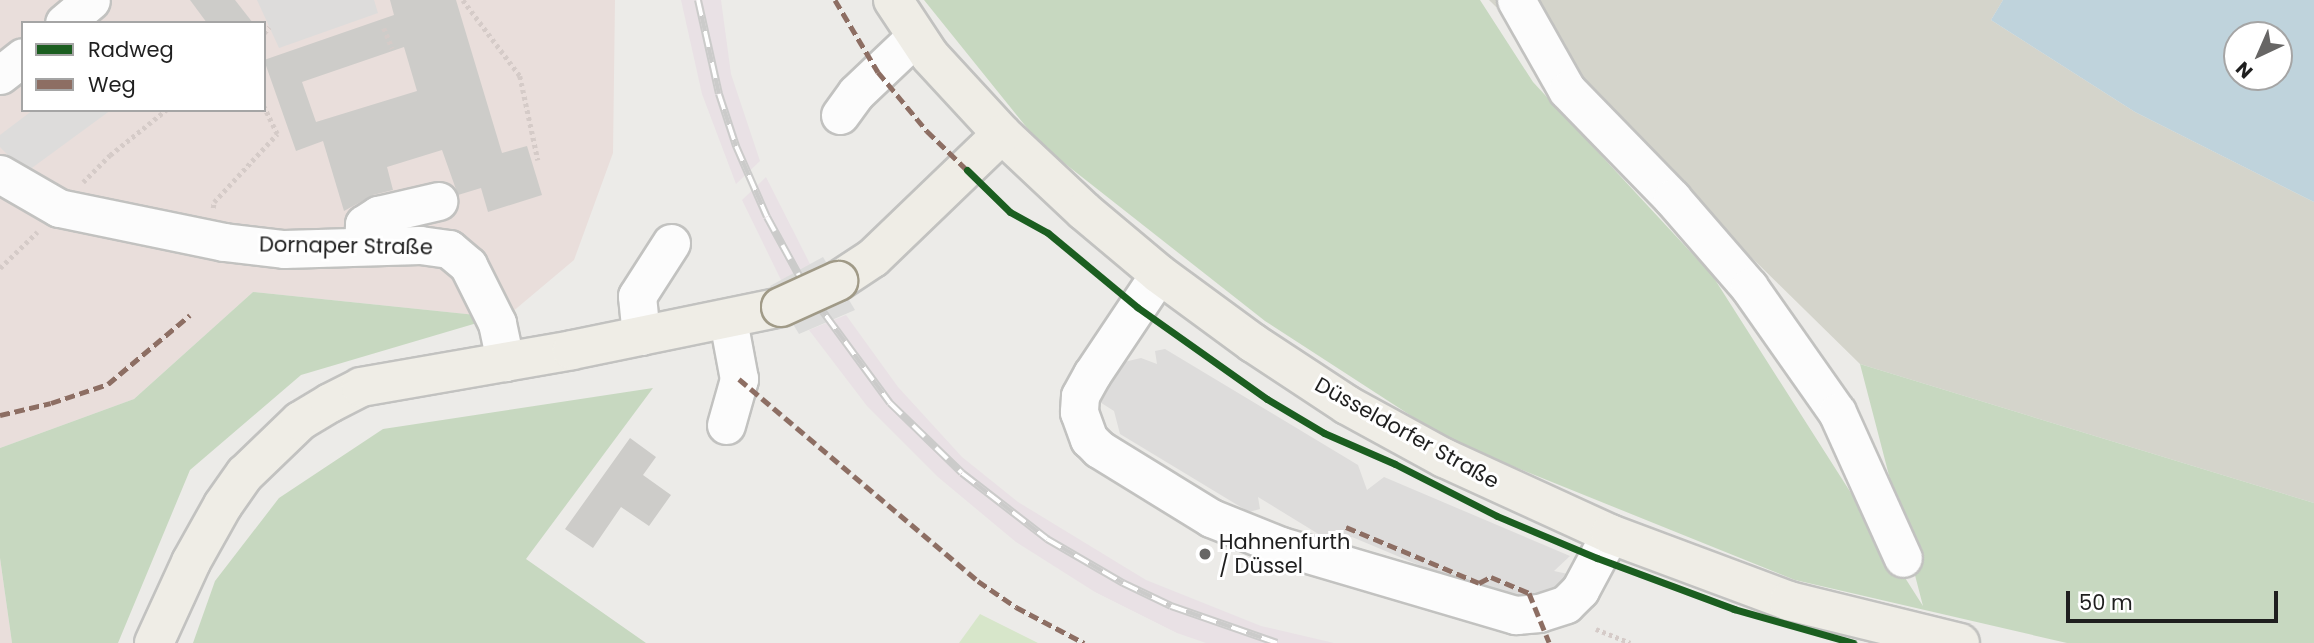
<!DOCTYPE html>
<html>
<head>
<meta charset="utf-8">
<style>
  body { margin:0 }
  #map { position:relative; width:2314px; height:643px; overflow:hidden; background:#ecebe8; font-family:Poppins,sans-serif }
  div>[style] { position:absolute }
  .commercial>* { inset:0; background:#e9dedb }
  .industrial>* { inset:0; background:#e9e1e5 }
  .construction>* { inset:0; background:#d4d4cb }
  .grass>* { inset:0; background:#d7e6ca }
  .forest>* { inset:0; background:#c7d8c0 }
  .parking>* { inset:0; background:#dddcdb }
  .water>* { inset:0; background:#bfd3dc }
  .pier>* { inset:0; background:#dcdcdb }
  .building>* { inset:0; background:#cdccc9 }
  .path>* { height:4.5px; margin-top:-2.25px; transform-origin:0; background:repeating-linear-gradient(90deg,#d5cbc8 0 3.5px,transparent 0 7px) }
  .roads { filter:drop-shadow(2px 0 #c2c2c0) drop-shadow(-2px 0 #c2c2c0) drop-shadow(0 2px #c2c2c0) drop-shadow(0 -2px #c2c2c0) }
  .minor>* { height:37px; margin:-18.5px; padding:0 18.5px; transform-origin:18.5px; border-radius:18.5px; background:#fcfcfc }
  .major>* { height:38px; margin:-19px; padding:0 19px; transform-origin:19px; border-radius:19px; background:#efede6 }
  .rail>* { height:8px; margin-top:-4px; transform-origin:0; background:repeating-linear-gradient(90deg,#fff 0 16px,#cbcbca 0 32px); box-sizing:border-box; border-block:2px solid #cbcbca }
  .bridges { filter:drop-shadow(2px 0 #a09a87) drop-shadow(-2px 0 #a09a87) drop-shadow(0 2px #a09a87) drop-shadow(0 -2px #a09a87) }
  .major-bridge>* { height:38px; margin:-19px; padding:0 19px; transform-origin:19px; border-radius:19px; background:#efede6 }
  .quiet>* { height:5px; margin-top:-2.5px; transform-origin:0; background:repeating-linear-gradient(90deg,#8d6e63 0 10px,transparent 0 15px) }
  .cycleway>* { height:7px; margin:-3.5px; padding:0 3.5px; transform-origin:3.5px; border-radius:3.5px; background:#1b5e20 }
  .dots>* { width:19px; height:19px; translate:-50% -50%; box-sizing:border-box; border:4px solid #fff; border-radius:50% }
  span { translate:-50% -50%; white-space:nowrap; text-align:center; line-height:1.15; -webkit-text-stroke:6px #fff; paint-order:stroke }
  .street-label { font-size:21px; color:#1f1f1f }
  .poi-label { font-size:21px; color:#1f1f1f }
  .left { translate:0 -50%; text-align:left }
  .legend { position:absolute; left:21px; top:21px; width:245px; height:91px; box-sizing:border-box; background:#fff; border:2px solid #a5a5a5; margin:0; padding:9px 12px; list-style:none; font-size:21px; color:#1f1f1f }
  .legend li { display:flex; align-items:center; gap:14px; height:35px }
  .legend b { width:35px; border:2px solid #a5a5a5 }
  .north { position:absolute; left:2223px; top:21px; width:70px; height:70px; box-sizing:border-box; background:#fff; border:2px solid #a5a5a5; border-radius:50%; rotate:224deg; font-size:19px; font-weight:700; line-height:28px; text-align:center; color:#1f1f1f }
  .north::after { content:''; display:block; margin:auto; width:24px; height:32px; background:#676665; clip-path:polygon(50% 0,100% 100%,50% 72%,0 100%) }
  .scale { position:absolute; left:2066px; top:591px; width:212px; height:32px; box-sizing:border-box; border:4px solid #1f1f1f; border-top:0; padding-left:9px; font-size:21px; line-height:24px; white-space:nowrap; color:#1f1f1f; -webkit-text-stroke:5px #fff; paint-order:stroke }
</style>
</head>
<body>
<div id="map">
  <div class="commercial">
    <i style="clip-path:polygon(evenodd,0 0,615px 0,613px 153px,574px 260px,505px 318px,253px 292px,134px 399px,0 448px,0 0,23px 23px,264px 23px,264px 110px,23px 110px,23px 23px)"></i>
    <i style="clip-path:polygon(0 558px,12px 643px,0 643px)"></i>
  </div>
  <div class="industrial">
    <i style="clip-path:polygon(681px 0,721px 0,731px 74px,760px 161px,736px 184px,702px 94px)"></i>
    <i style="clip-path:polygon(766px 177px,811px 266px,782px 282px,742px 200px)"></i>
    <i style="clip-path:polygon(846px 315px,898px 387px,962px 457px,1018px 502px,1146px 580px,1261px 626px,1334px 643px,1206px 643px,1177px 633px,1095px 592px,1016px 542px,938px 477px,867px 406px,809px 330px)"></i>
  </div>
  <div class="construction">
    <i style="clip-path:polygon(1489px 0,2003px 0,1991px 20px,2135px 112px,2314px 202px,2314px 503px,1860px 364px)"></i>
  </div>
  <div class="grass">
    <i style="clip-path:polygon(980px 614px,1038px 643px,959px 643px)"></i>
  </div>
  <div class="forest">
    <i style="clip-path:polygon(924px 0,1480px 0,1533px 82px,1712px 275px,1923px 606px,1860px 364px,2314px 503px,2314px 643px,2067px 643px,1795px 580px,1450px 441px,1265px 321px,1040px 144px)"></i>
    <i style="clip-path:polygon(253px 292px,505px 318px,477px 323px,301px 375px,190px 470px,118px 643px,12px 643px,0 558px,0 448px,134px 399px)"></i>
    <i style="clip-path:polygon(653px 388px,526px 559px,646px 643px,193px 643px,215px 581px,279px 498px,383px 429px)"></i>
  </div>
  <div class="parking">
    <i style="clip-path:polygon(257px 0,374px 0,378px 13px,279px 48px)"></i>
    <i style="clip-path:polygon(33px 110px,111px 110px,25px 173px,0 147px,0 135px)"></i>
    <i style="clip-path:polygon(1165px 349px,1358px 465px,1367px 490px,1384px 477px,1570px 556px,1554px 571px,1568px 574px,1558px 591px,1526px 600px,1445px 576px,1352px 537px,1337px 542px,1325px 538px,1258px 497px,1260px 509px,1249px 512px,1120px 434px,1114px 411px,1095px 399px,1124px 362px,1141px 358px,1157px 364px,1155px 351px)"></i>
  </div>
  <div class="water">
    <i style="clip-path:polygon(evenodd,2003px 0,2314px 0,2314px 202px,2135px 112px,1991px 20px,2003px 0,2237px 35px,2279px 35px,2279px 77px,2237px 77px,2237px 35px)"></i>
  </div>
  <div class="pier">
    <i style="clip-path:polygon(823px 257px,855px 310px,799px 334px,770px 286px)"></i>
  </div>
  <div class="building">
    <i style="clip-path:polygon(190px 0,235px 0,253px 23px,207px 23px)"></i>
    <i style="clip-path:polygon(evenodd,390px 0,456px 0,502px 153px,527px 146px,542px 195px,488px 212px,481px 188px,458px 195px,442px 150px,387px 167px,393px 190px,373px 195px,344px 211px,323px 141px,296px 151px,264px 60px,394px 15px,390px 0,404px 47px,417px 91px,316px 122px,302px 82px,404px 47px)"></i>
    <i style="clip-path:polygon(630px 438px,656px 457px,643px 475px,671px 495px,649px 526px,621px 507px,593px 548px,565px 529px)"></i>
  </div>
  <div class="path">
    <i style="left:463px;top:0;width:95px;rotate:53.1deg"></i>
    <i style="left:520px;top:76px;width:86px;rotate:77.9deg"></i>
    <i style="left:384px;top:28px;width:22px;rotate:68deg"></i>
    <i style="left:264px;top:33px;width:8px;rotate:-50deg"></i>
    <i style="left:83px;top:182px;width:38px;rotate:-45deg"></i>
    <i style="left:110px;top:155px;width:72px;rotate:-38.8deg"></i>
    <i style="left:213px;top:208px;width:6px;rotate:-81deg"></i>
    <i style="left:214px;top:202px;width:93px;rotate:-47.2deg"></i>
    <i style="left:277px;top:134px;width:30px;rotate:-116deg"></i>
    <i style="left:0;top:268px;width:52px;rotate:-44.2deg"></i>
    <i style="left:1596px;top:629px;width:37px;rotate:22deg"></i>
  </div>
  <div class="roads">
    <div class="minor">
      <i style="left:1516px;top:0;width:103px;rotate:60.5deg"></i>
      <i style="left:1567px;top:90px;width:151px;rotate:45.8deg"></i>
      <i style="left:1672px;top:198px;width:118px;rotate:49.1deg"></i>
      <i style="left:1749px;top:287px;width:153px;rotate:54.9deg"></i>
      <i style="left:1837px;top:412px;width:160px;rotate:65.7deg"></i>
      <i style="left:64px;top:23px;width:35px;rotate:-40deg"></i>
      <i style="left:0;top:75px;width:29px;rotate:-38deg"></i>
      <i style="left:840px;top:115px;width:27px;rotate:-54deg"></i>
      <i style="left:856px;top:93px;width:81px;rotate:-43.5deg"></i>
      <i style="left:0;top:174px;width:68px;rotate:30deg"></i>
      <i style="left:59px;top:208px;width:168px;rotate:11.6deg"></i>
      <i style="left:224px;top:242px;width:60px;rotate:6.7deg"></i>
      <i style="left:284px;top:249px;width:136px;rotate:-1.7deg"></i>
      <i style="left:420px;top:245px;width:29px;rotate:8deg"></i>
      <i style="left:449px;top:249px;width:25px;rotate:40deg"></i>
      <i style="left:468px;top:265px;width:65px;rotate:63.4deg"></i>
      <i style="left:497px;top:323px;width:40px;rotate:78deg"></i>
      <i style="left:363px;top:245px;width:21px;rotate:-87deg"></i>
      <i style="left:364px;top:224px;width:17px;rotate:-33deg"></i>
      <i style="left:378px;top:215px;width:62px;rotate:-13.1deg"></i>
      <i style="left:1159px;top:274px;width:120px;rotate:123.8deg"></i>
      <i style="left:1092px;top:374px;width:25px;rotate:119deg"></i>
      <i style="left:1080px;top:396px;width:16px;rotate:94deg"></i>
      <i style="left:1079px;top:412px;width:29px;rotate:70deg"></i>
      <i style="left:1089px;top:439px;width:14px;rotate:45deg"></i>
      <i style="left:1099px;top:449px;width:132px;rotate:31.6deg"></i>
      <i style="left:1211px;top:518px;width:75px;rotate:21.8deg"></i>
      <i style="left:1281px;top:546px;width:245px;rotate:16.4deg"></i>
      <i style="left:1516px;top:615px;width:23px;rotate:-5deg"></i>
      <i style="left:1539px;top:613px;width:28px;rotate:-18deg"></i>
      <i style="left:1566px;top:604px;width:20px;rotate:-45deg"></i>
      <i style="left:1580px;top:590px;width:64px;rotate:-61.8deg"></i>
      <i style="left:641px;top:336px;width:40px;rotate:-95.7deg"></i>
      <i style="left:637px;top:296px;width:63px;rotate:-57.3deg"></i>
      <i style="left:726px;top:425px;width:48px;rotate:-74.2deg"></i>
      <i style="left:739px;top:379px;width:60px;rotate:-100.6deg"></i>
    </div>
    <div class="major">
      <i style="left:893px;top:0;width:67px;rotate:56.5deg"></i>
      <i style="left:930px;top:56px;width:106px;rotate:47.3deg"></i>
      <i style="left:1002px;top:134px;width:112px;rotate:43.2deg"></i>
      <i style="left:1084px;top:211px;width:98px;rotate:40deg"></i>
      <i style="left:1159px;top:274px;width:117px;rotate:36.3deg"></i>
      <i style="left:1253px;top:343px;width:113px;rotate:33.4deg"></i>
      <i style="left:1347px;top:405px;width:111px;rotate:28.7deg"></i>
      <i style="left:1444px;top:458px;width:183px;rotate:24.6deg"></i>
      <i style="left:1610px;top:534px;width:191px;rotate:20.5deg"></i>
      <i style="left:1789px;top:601px;width:176px;rotate:13.8deg"></i>
      <i style="left:838px;top:281px;width:42px;rotate:-33.3deg"></i>
      <i style="left:873px;top:258px;width:179px;rotate:-43.9deg"></i>
      <i style="left:154px;top:643px;width:89px;rotate:-65.4deg"></i>
      <i style="left:191px;top:562px;width:65px;rotate:-60.7deg"></i>
      <i style="left:223px;top:505px;width:38px;rotate:-55deg"></i>
      <i style="left:245px;top:474px;width:76px;rotate:-43.9deg"></i>
      <i style="left:300px;top:421px;width:35px;rotate:-31deg"></i>
      <i style="left:330px;top:403px;width:35px;rotate:-27deg"></i>
      <i style="left:361px;top:387px;width:214px;rotate:-9.9deg"></i>
      <i style="left:572px;top:350px;width:213px;rotate:-11.6deg"></i>
    </div>
  </div>
  <div class="rail">
    <i style="left:698px;top:0;width:96px;rotate:77.4deg"></i>
    <i style="left:719px;top:94px;width:55px;rotate:71.9deg"></i>
    <i style="left:736px;top:146px;width:77px;rotate:66.4deg"></i>
    <i style="left:767px;top:217px;width:83px;rotate:61.3deg"></i>
    <i style="left:807px;top:290px;width:140px;rotate:53.7deg"></i>
    <i style="left:890px;top:403px;width:100px;rotate:44.2deg"></i>
    <i style="left:962px;top:473px;width:108px;rotate:37.8deg"></i>
    <i style="left:1047px;top:539px;width:88px;rotate:30.1deg"></i>
    <i style="left:1123px;top:583px;width:53px;rotate:25.6deg"></i>
    <i style="left:1171px;top:606px;width:112px;rotate:19.2deg"></i>
  </div>
  <div class="bridges">
    <div class="major-bridge">
      <i style="left:781px;top:307px;width:63px;rotate:-24.5deg"></i>
    </div>
  </div>
  <div class="quiet">
    <i style="left:835px;top:0;width:84px;rotate:59.2deg"></i>
    <i style="left:878px;top:72px;width:77px;rotate:50.3deg"></i>
    <i style="left:927px;top:131px;width:60px;rotate:44.3deg"></i>
    <i style="left:739px;top:379px;width:313px;rotate:40.2deg"></i>
    <i style="left:978px;top:581px;width:46px;rotate:34.4deg"></i>
    <i style="left:1016px;top:607px;width:77px;rotate:27.9deg"></i>
    <i style="left:0;top:415px;width:52px;rotate:-13.2deg"></i>
    <i style="left:51px;top:403px;width:60px;rotate:-18.4deg"></i>
    <i style="left:108px;top:384px;width:107px;rotate:-40.1deg"></i>
    <i style="left:1346px;top:527px;width:144px;rotate:22.8deg"></i>
    <i style="left:1479px;top:583px;width:13px;rotate:-27deg"></i>
    <i style="left:1491px;top:577px;width:41px;rotate:22.8deg"></i>
    <i style="left:1529px;top:593px;width:53px;rotate:67.8deg"></i>
  </div>
  <div class="cycleway">
    <i style="left:967px;top:170px;width:60px;rotate:44.3deg"></i>
    <i style="left:1010px;top:212px;width:43px;rotate:28.9deg"></i>
    <i style="left:1048px;top:233px;width:116px;rotate:39.7deg"></i>
    <i style="left:1137px;top:307px;width:159px;rotate:35.3deg"></i>
    <i style="left:1267px;top:399px;width:66px;rotate:30.8deg"></i>
    <i style="left:1324px;top:433px;width:77px;rotate:23.6deg"></i>
    <i style="left:1395px;top:464px;width:114px;rotate:27deg"></i>
    <i style="left:1497px;top:516px;width:108px;rotate:22.8deg"></i>
    <i style="left:1597px;top:558px;width:146px;rotate:20.4deg"></i>
    <i style="left:1734px;top:609px;width:124px;rotate:15.9deg"></i>
  </div>
  <div class="dots">
    <i style="left:1205px;top:554px;background:#676665"></i>
  </div>
  <div class="street-label">
    <span style="left:346px;top:246px;rotate:1deg">Dornaper Straße</span>
    <span style="left:1407px;top:433px;rotate:29deg">Düsseldorfer Straße</span>
  </div>
  <div class="poi-label">
    <span class="left" style="left:1219px;top:554px">Hahnenfurth<br>/ Düssel</span>
  </div>
  <ul class="legend">
  <li><b style="height:9px;background:#1b5e20"></b>Radweg</li>
  <li><b style="height:9px;background:#8d6e63"></b>Weg</li>
  </ul>
  <div class="north">N</div>
  <div class="scale">50 m</div>
</div>
</body>
</html>
